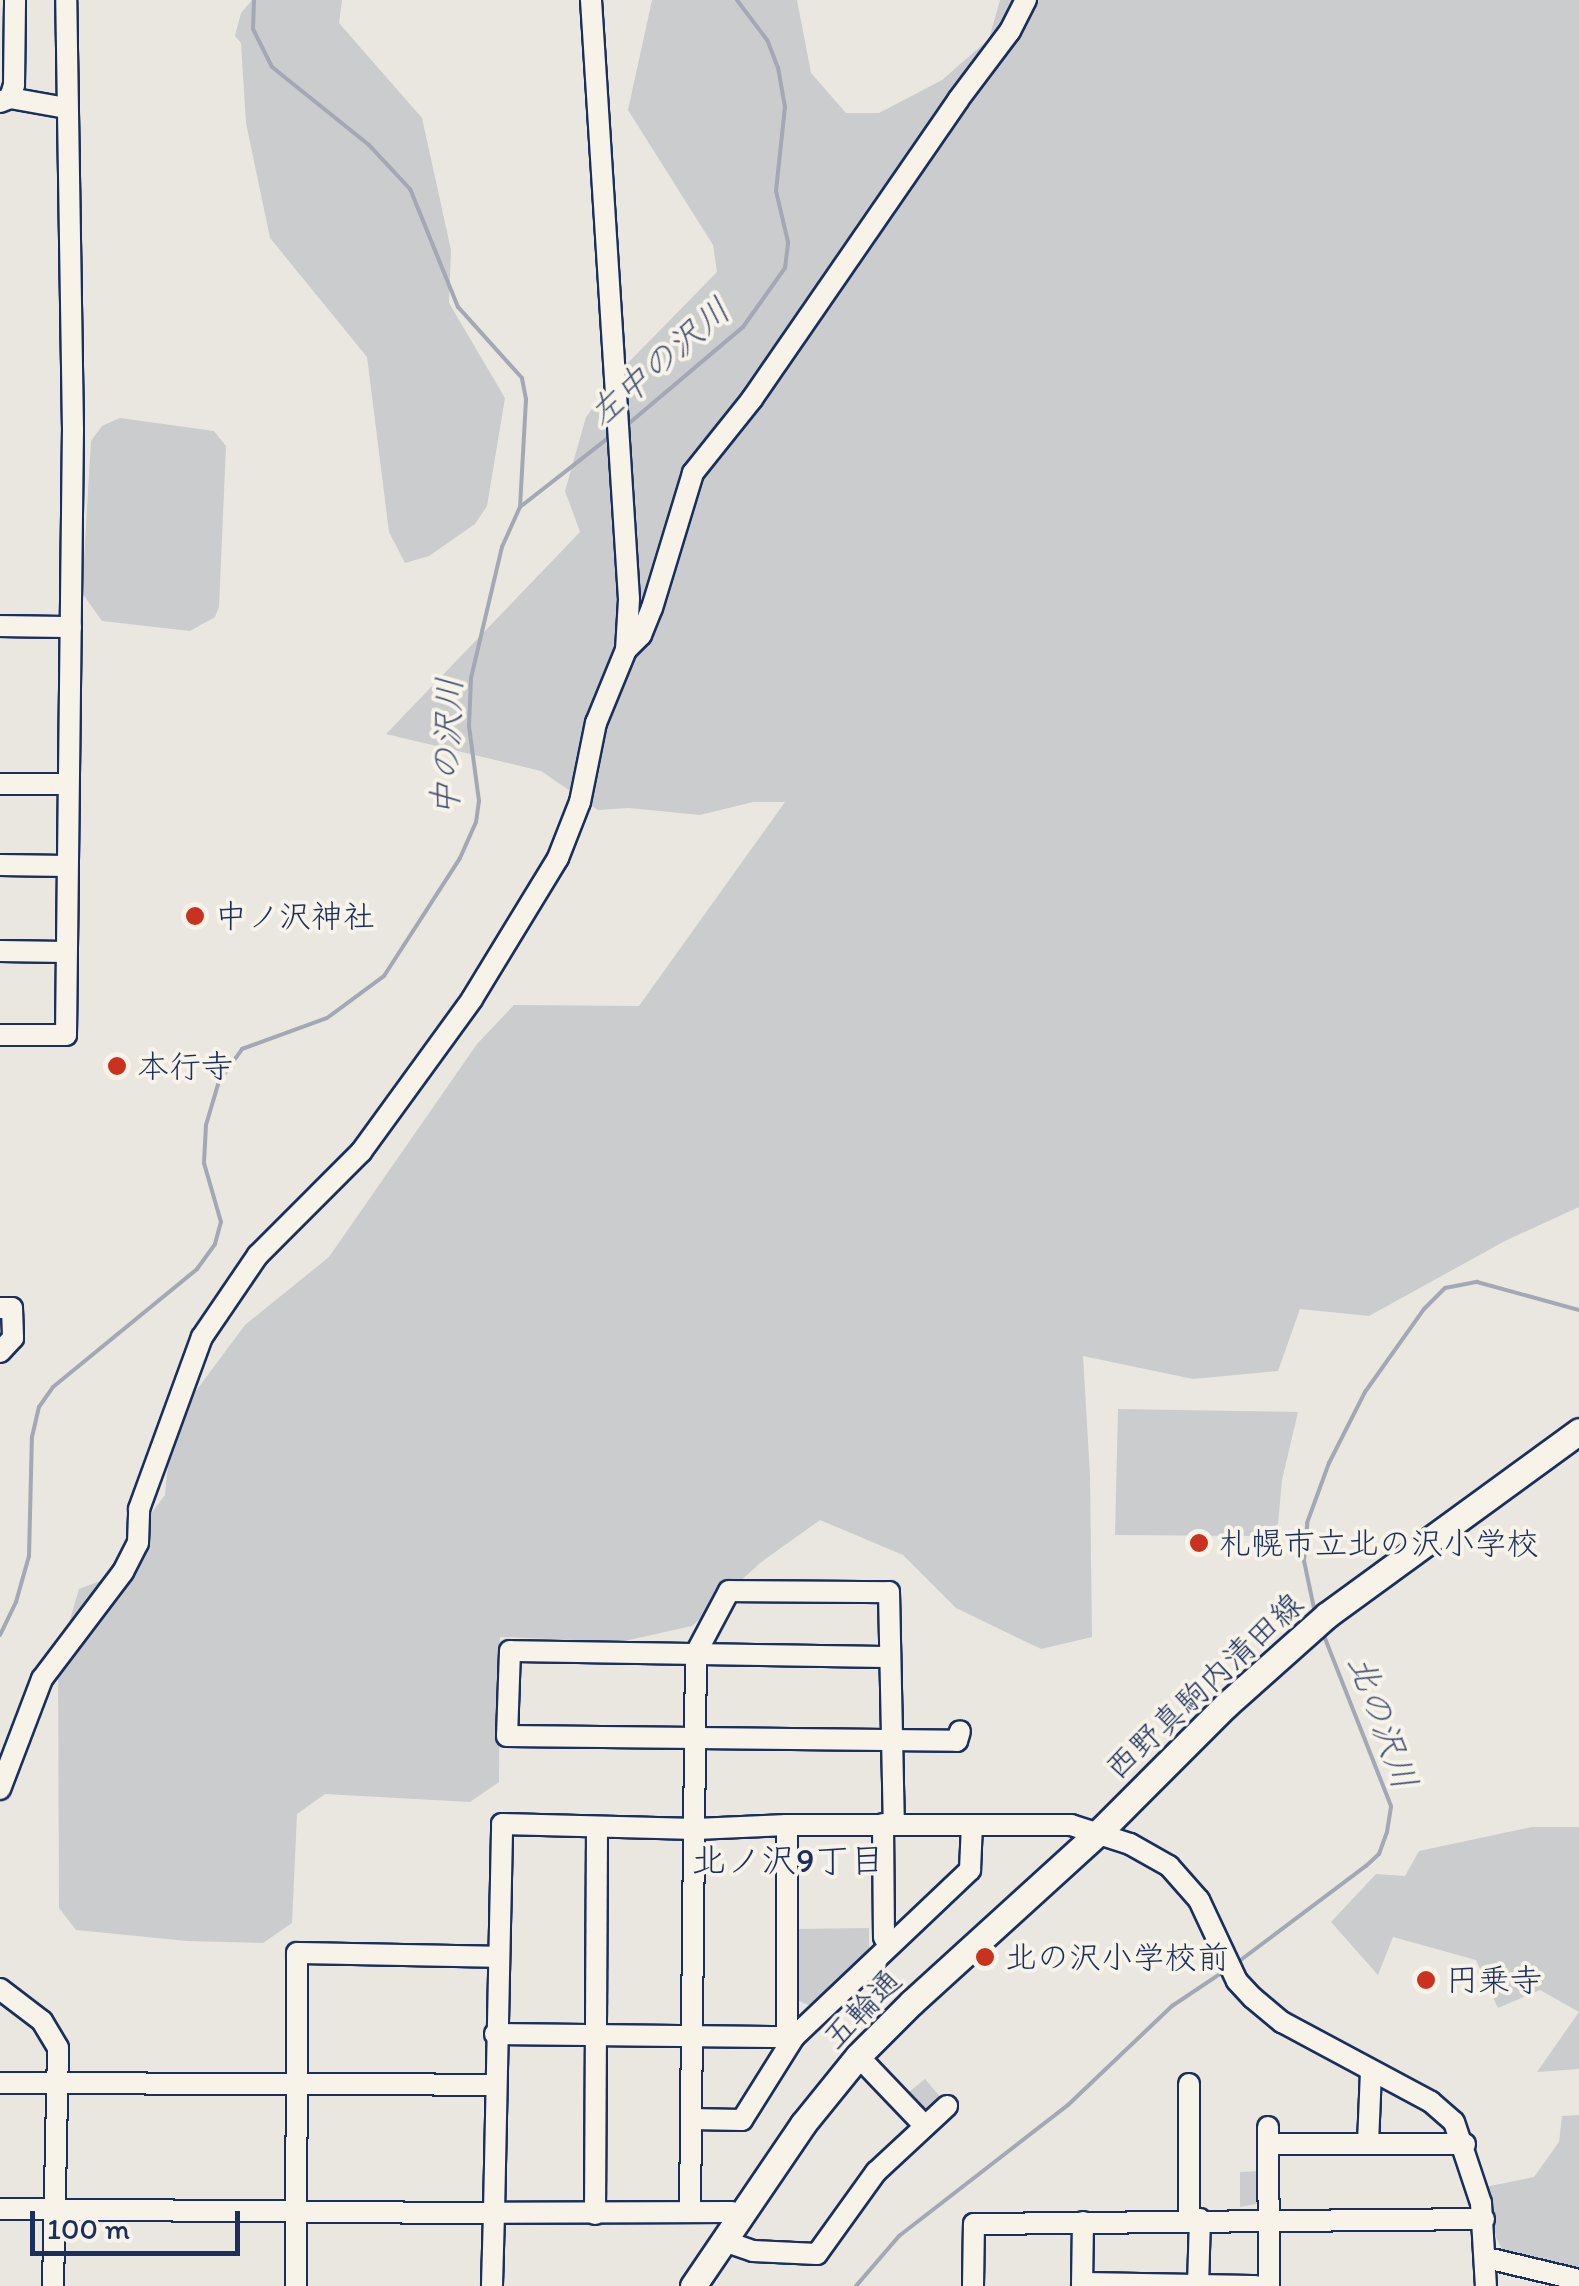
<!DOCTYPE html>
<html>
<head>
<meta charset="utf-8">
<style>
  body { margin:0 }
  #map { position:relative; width:1579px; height:2286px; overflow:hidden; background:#eae7e0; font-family:Itim,"Klee One",sans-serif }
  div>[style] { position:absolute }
  .green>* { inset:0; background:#cbcccd }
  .stream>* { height:4px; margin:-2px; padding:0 2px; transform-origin:2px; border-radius:2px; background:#a3a8b4 }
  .roads { filter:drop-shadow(2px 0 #1b2f5e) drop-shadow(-2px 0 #1b2f5e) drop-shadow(0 2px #1b2f5e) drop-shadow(0 -2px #1b2f5e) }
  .minor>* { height:20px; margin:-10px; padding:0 10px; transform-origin:10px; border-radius:10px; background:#f7f3e8 }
  .major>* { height:25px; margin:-12.5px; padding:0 12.5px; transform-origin:12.5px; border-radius:12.5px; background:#f7f3e8 }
  .dots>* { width:28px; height:28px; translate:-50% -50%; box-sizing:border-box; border:5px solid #f7f3e8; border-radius:50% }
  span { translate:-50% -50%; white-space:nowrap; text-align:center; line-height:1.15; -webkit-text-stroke:8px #f7f3e8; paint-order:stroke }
  .poi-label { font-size:32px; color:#1b2f5e }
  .left { translate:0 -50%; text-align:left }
  .street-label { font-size:32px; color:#1b2f5e }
  .water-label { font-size:35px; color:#445378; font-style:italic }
  .neighbourhood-label { font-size:35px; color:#1b2f5e }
  .scale { position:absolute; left:30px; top:2211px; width:210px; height:45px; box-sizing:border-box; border:5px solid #1b2f5e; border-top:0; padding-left:12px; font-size:30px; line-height:35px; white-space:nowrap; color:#1b2f5e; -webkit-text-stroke:8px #f7f3e8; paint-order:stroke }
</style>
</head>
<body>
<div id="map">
  <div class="green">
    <i style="clip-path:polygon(252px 0,342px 0,339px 23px,422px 118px,451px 250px,449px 303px,505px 398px,487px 506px,475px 524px,429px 556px,405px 563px,389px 532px,367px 357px,270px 238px,246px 123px,241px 43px,235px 36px,241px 13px)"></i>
    <i style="clip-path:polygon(652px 0,797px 0,811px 73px,846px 113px,879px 113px,942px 80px,989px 39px,1000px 0,1579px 0,1579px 1207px,1505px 1241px,1369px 1316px,1300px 1309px,1278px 1371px,1193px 1379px,1083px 1356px,1090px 1475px,1092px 1637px,1041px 1649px,956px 1608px,903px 1555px,820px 1520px,760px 1563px,692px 1626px,620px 1642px,500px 1637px,499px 1782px,470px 1802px,325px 1794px,297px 1814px,292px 1923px,263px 1943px,187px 1941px,76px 1930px,59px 1908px,58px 1660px,79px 1589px,100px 1581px,165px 1495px,172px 1423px,245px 1325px,329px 1257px,477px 1044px,514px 1005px,639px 1006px,785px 802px,753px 802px,700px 815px,629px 808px,598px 810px,541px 771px,386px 734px,580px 532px,565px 491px,586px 417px,620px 371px,717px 272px,713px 245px,628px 110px)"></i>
    <i style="clip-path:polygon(120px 418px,214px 431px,226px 446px,219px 607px,215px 617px,190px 631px,102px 621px,82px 593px,91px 441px,102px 426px)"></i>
    <i style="clip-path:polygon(1118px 1409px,1298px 1412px,1282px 1480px,1278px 1524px,1261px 1536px,1115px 1535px)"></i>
    <i style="clip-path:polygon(1532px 1827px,1579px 1827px,1579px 2012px,1540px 1990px,1498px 2008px,1476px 1960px,1393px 1937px,1378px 1975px,1331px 1922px,1376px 1874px,1405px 1876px,1419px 1851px)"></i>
    <i style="clip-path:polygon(869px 1928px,869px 1954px,813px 2007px,799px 2001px,797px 1929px)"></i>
    <i style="clip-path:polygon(1579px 2012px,1579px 2069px,1537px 2072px)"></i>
    <i style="clip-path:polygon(925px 2079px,942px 2099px,928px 2111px,908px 2093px)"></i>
    <i style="clip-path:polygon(1579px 2115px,1579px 2270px,1507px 2259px,1496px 2237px,1485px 2187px,1534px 2177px,1559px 2142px,1562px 2116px)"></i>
    <i style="clip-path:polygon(1260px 2171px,1261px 2203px,1240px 2207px,1240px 2172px)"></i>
  </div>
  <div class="stream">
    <i style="left:627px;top:425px;width:152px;rotate:-40.2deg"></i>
    <i style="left:743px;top:327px;width:72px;rotate:-54.6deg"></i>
    <i style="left:785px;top:268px;width:26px;rotate:-83deg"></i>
    <i style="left:788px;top:242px;width:52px;rotate:-103.2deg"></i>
    <i style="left:776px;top:191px;width:84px;rotate:-83.9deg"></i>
    <i style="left:785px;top:107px;width:40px;rotate:-100deg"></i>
    <i style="left:778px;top:68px;width:30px;rotate:-111deg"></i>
    <i style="left:767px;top:40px;width:50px;rotate:-126.9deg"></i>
    <i style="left:520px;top:507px;width:115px;rotate:-38deg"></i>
    <i style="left:1315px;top:1613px;width:53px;rotate:-101.9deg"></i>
    <i style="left:1304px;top:1561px;width:38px;rotate:-85deg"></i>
    <i style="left:1307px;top:1523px;width:64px;rotate:-69.9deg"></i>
    <i style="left:1329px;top:1463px;width:80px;rotate:-63.1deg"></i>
    <i style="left:1365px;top:1392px;width:102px;rotate:-54.6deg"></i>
    <i style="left:1424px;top:1309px;width:30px;rotate:-45deg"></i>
    <i style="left:1445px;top:1288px;width:33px;rotate:-11deg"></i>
    <i style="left:1477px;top:1282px;width:106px;rotate:15.4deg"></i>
    <i style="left:0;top:1635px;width:37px;rotate:-64deg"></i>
    <i style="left:16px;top:1602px;width:48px;rotate:-74.2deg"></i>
    <i style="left:29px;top:1556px;width:119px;rotate:-88.6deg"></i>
    <i style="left:32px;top:1437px;width:31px;rotate:-77deg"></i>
    <i style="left:39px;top:1407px;width:24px;rotate:-55deg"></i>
    <i style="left:53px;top:1387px;width:186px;rotate:-39.3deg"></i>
    <i style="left:197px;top:1269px;width:31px;rotate:-54deg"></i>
    <i style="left:215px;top:1244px;width:23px;rotate:-75deg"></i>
    <i style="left:221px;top:1222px;width:61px;rotate:-106.1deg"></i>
    <i style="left:204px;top:1163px;width:38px;rotate:-87deg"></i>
    <i style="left:206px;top:1125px;width:46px;rotate:-73.5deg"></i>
    <i style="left:219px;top:1081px;width:39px;rotate:-54deg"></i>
    <i style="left:242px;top:1049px;width:90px;rotate:-20deg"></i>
    <i style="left:327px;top:1018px;width:71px;rotate:-36.4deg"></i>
    <i style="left:384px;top:976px;width:140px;rotate:-57.2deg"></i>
    <i style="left:460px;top:858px;width:39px;rotate:-66deg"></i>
    <i style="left:476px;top:822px;width:21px;rotate:-82deg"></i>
    <i style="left:479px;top:801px;width:76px;rotate:-97.6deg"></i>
    <i style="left:469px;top:726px;width:48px;rotate:-87.6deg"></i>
    <i style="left:471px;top:678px;width:135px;rotate:-76.7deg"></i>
    <i style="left:502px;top:547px;width:44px;rotate:-65.8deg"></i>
    <i style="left:520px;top:507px;width:108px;rotate:-86.8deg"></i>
    <i style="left:526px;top:399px;width:21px;rotate:-101deg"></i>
    <i style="left:522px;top:378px;width:96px;rotate:-132deg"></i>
    <i style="left:458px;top:307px;width:127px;rotate:-112.1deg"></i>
    <i style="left:410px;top:189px;width:60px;rotate:-133deg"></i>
    <i style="left:369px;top:145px;width:124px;rotate:-141.2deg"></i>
    <i style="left:272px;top:67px;width:42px;rotate:-116.6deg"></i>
    <i style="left:253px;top:29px;width:29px;rotate:-88deg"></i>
    <i style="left:1238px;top:1962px;width:160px;rotate:-36.9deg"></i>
    <i style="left:1366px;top:1866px;width:18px;rotate:-43deg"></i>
    <i style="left:1379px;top:1854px;width:23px;rotate:-70deg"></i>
    <i style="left:1387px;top:1832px;width:26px;rotate:-81deg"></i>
    <i style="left:1391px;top:1806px;width:188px;rotate:-111.5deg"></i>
    <i style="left:856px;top:2286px;width:66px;rotate:-49.3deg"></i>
    <i style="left:899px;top:2236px;width:214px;rotate:-37.8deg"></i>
    <i style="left:1068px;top:2105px;width:144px;rotate:-43.6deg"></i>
    <i style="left:1172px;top:2006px;width:65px;rotate:-33.7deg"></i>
  </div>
  <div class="roads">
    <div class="minor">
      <i style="left:10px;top:98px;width:57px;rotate:10.1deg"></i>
      <i style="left:0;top:102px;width:11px;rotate:-22deg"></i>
      <i style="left:10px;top:98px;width:14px;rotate:-73deg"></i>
      <i style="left:14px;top:85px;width:85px;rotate:-89.3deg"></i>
      <i style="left:0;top:626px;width:71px;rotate:0.8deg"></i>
      <i style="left:626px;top:650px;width:21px;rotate:-45deg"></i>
      <i style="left:641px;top:635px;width:29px;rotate:-68deg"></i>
      <i style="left:652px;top:608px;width:141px;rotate:-73.1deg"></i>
      <i style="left:693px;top:473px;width:95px;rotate:-51.4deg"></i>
      <i style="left:752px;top:399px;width:363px;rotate:-55.4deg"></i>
      <i style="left:958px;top:100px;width:86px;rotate:-53deg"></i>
      <i style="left:1010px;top:31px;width:35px;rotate:-63deg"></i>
      <i style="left:0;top:784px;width:68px"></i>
      <i style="left:0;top:865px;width:67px;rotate:0.9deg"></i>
      <i style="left:0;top:951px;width:66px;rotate:0.9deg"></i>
      <i style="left:0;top:1035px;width:66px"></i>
      <i style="left:66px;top:1035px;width:605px;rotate:-89.34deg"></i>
      <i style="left:73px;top:430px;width:430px;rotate:-90.9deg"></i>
      <i style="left:0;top:1308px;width:12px"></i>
      <i style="left:12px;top:1308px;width:30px;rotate:88deg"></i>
      <i style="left:13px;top:1338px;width:19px;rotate:133deg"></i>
      <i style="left:890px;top:1657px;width:380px;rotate:-179.1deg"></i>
      <i style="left:510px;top:1651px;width:85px;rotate:92deg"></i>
      <i style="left:507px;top:1736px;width:450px;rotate:0.6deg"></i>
      <i style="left:957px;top:1741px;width:10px;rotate:-73deg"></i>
      <i style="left:0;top:1789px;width:118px;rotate:-69.1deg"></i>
      <i style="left:42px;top:1679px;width:134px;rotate:-52.9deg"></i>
      <i style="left:123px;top:1572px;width:33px;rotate:-63deg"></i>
      <i style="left:138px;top:1543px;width:34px;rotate:-88deg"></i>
      <i style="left:139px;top:1509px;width:183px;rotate:-69.9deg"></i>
      <i style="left:202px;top:1337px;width:99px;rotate:-55.7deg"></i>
      <i style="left:258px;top:1255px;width:146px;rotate:-45deg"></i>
      <i style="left:361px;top:1152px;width:189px;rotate:-54deg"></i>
      <i style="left:472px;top:999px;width:165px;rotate:-58.6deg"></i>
      <i style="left:558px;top:858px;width:60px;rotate:-68.6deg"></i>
      <i style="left:580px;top:802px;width:81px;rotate:-78.6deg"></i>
      <i style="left:596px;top:723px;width:79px;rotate:-67.7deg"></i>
      <i style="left:626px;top:650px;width:51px;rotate:-86.6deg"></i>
      <i style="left:629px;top:599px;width:600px;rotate:-93.63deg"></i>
      <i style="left:883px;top:1824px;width:113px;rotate:89.5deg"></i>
      <i style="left:884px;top:1937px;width:10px;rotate:61deg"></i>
      <i style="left:0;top:1989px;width:53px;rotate:37.3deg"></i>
      <i style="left:42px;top:2021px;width:31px;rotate:59deg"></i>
      <i style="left:58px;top:2048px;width:238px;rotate:91.2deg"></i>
      <i style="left:495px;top:2034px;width:299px;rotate:0.6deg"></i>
      <i style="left:794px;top:2037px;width:13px;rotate:-122deg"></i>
      <i style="left:787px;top:2026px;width:201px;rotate:-90deg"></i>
      <i style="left:858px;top:2056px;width:95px;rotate:46.3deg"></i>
      <i style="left:0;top:2083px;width:495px;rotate:0.2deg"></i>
      <i style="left:1189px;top:2084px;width:135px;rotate:90deg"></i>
      <i style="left:691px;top:2119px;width:51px;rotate:1.1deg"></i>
      <i style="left:742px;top:2120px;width:98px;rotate:-57.9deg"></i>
      <i style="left:794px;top:2037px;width:243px;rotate:-43.5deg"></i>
      <i style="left:970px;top:1870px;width:45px;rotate:-87.5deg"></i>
      <i style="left:1268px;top:2127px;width:159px;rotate:89.6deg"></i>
      <i style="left:1368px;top:2143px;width:72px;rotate:-87.6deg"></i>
      <i style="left:1268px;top:2144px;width:197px"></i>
      <i style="left:0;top:2209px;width:494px;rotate:0.5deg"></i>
      <i style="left:494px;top:2213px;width:73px;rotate:91.6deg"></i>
      <i style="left:690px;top:2212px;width:559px;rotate:-89.39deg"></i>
      <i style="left:696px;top:1653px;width:70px;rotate:-62deg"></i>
      <i style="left:729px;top:1591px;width:160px;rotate:0.4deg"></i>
      <i style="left:889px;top:1592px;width:232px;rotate:88.8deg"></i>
      <i style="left:595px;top:2214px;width:387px;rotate:-89.7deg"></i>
      <i style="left:739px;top:2218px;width:10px;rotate:-143deg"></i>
      <i style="left:731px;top:2212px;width:237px;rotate:179.8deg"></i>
      <i style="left:494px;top:2213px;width:389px;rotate:-88.8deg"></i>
      <i style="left:502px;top:1824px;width:194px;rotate:1.5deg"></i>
      <i style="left:696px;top:1829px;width:91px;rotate:-2.5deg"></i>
      <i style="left:787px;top:1825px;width:284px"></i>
      <i style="left:1071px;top:1825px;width:62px;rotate:17.9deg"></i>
      <i style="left:1130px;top:1844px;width:45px;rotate:29.4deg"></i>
      <i style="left:1169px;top:1866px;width:45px;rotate:48.6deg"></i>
      <i style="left:1199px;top:1900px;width:89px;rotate:64.9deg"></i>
      <i style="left:1237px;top:1981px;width:23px;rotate:47deg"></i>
      <i style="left:1253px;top:1998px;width:38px;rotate:40deg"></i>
      <i style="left:1282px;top:2022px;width:169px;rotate:28.2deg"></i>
      <i style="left:1431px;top:2102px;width:30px;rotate:41deg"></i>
      <i style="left:1454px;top:2122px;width:85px;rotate:71.6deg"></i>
      <i style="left:1481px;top:2203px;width:83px;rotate:86.6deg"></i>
      <i style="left:724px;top:2241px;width:31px;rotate:19deg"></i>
      <i style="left:753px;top:2251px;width:64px;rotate:2.7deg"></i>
      <i style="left:817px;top:2254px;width:101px;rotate:-54.3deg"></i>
      <i style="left:876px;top:2172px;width:97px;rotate:-42.9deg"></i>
      <i style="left:1487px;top:2258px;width:95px;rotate:13.4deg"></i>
      <i style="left:1082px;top:2283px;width:174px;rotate:1deg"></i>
      <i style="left:296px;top:2286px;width:333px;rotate:-89.8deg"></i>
      <i style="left:297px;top:1953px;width:200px;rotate:1.1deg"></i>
      <i style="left:973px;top:2286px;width:62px;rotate:-89.1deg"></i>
      <i style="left:974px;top:2224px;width:510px;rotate:-0.56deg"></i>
      <i style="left:1082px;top:2286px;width:64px;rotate:-89.1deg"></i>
      <i style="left:1198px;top:2286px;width:67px;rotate:-88.3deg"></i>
    </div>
    <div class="major">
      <i style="left:693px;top:2286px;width:196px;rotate:-55.8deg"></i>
      <i style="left:803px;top:2124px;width:87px;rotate:-51deg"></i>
      <i style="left:858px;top:2056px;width:76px;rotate:-45deg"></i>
      <i style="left:912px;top:2002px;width:251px;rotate:-42.3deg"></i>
      <i style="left:1098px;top:1833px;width:181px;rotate:-45deg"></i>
      <i style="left:1226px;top:1705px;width:135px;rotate:-41.7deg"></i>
      <i style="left:1327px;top:1615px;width:312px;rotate:-36.1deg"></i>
    </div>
  </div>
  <div class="dots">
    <i style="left:195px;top:916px;background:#c8321e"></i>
    <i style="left:117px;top:1066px;background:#c8321e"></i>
    <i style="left:1199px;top:1543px;background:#c8321e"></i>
    <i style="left:985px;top:1957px;background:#c8321e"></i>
    <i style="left:1426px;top:1980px;background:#c8321e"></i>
  </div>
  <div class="poi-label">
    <span class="left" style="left:215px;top:916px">中ノ沢神社</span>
    <span class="left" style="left:137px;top:1066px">本行寺</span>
    <span class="left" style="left:1219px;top:1543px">札幌市立北の沢小学校</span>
    <span class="left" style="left:1005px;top:1957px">北の沢小学校前</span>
    <span class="left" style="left:1446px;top:1980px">円乗寺</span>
  </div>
  <div class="street-label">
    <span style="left:1204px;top:1686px;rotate:-43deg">西野真駒内清田線</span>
    <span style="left:862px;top:2009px;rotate:-46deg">五輪通</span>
  </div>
  <div class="water-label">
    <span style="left:659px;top:362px;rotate:-41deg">左中の沢川</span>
    <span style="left:447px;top:747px;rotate:-88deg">中の沢川</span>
    <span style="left:1383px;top:1722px;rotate:70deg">北の沢川</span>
  </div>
  <div class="neighbourhood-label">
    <span style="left:788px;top:1860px">北ノ沢9丁目</span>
  </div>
  <div class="scale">100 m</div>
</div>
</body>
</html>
